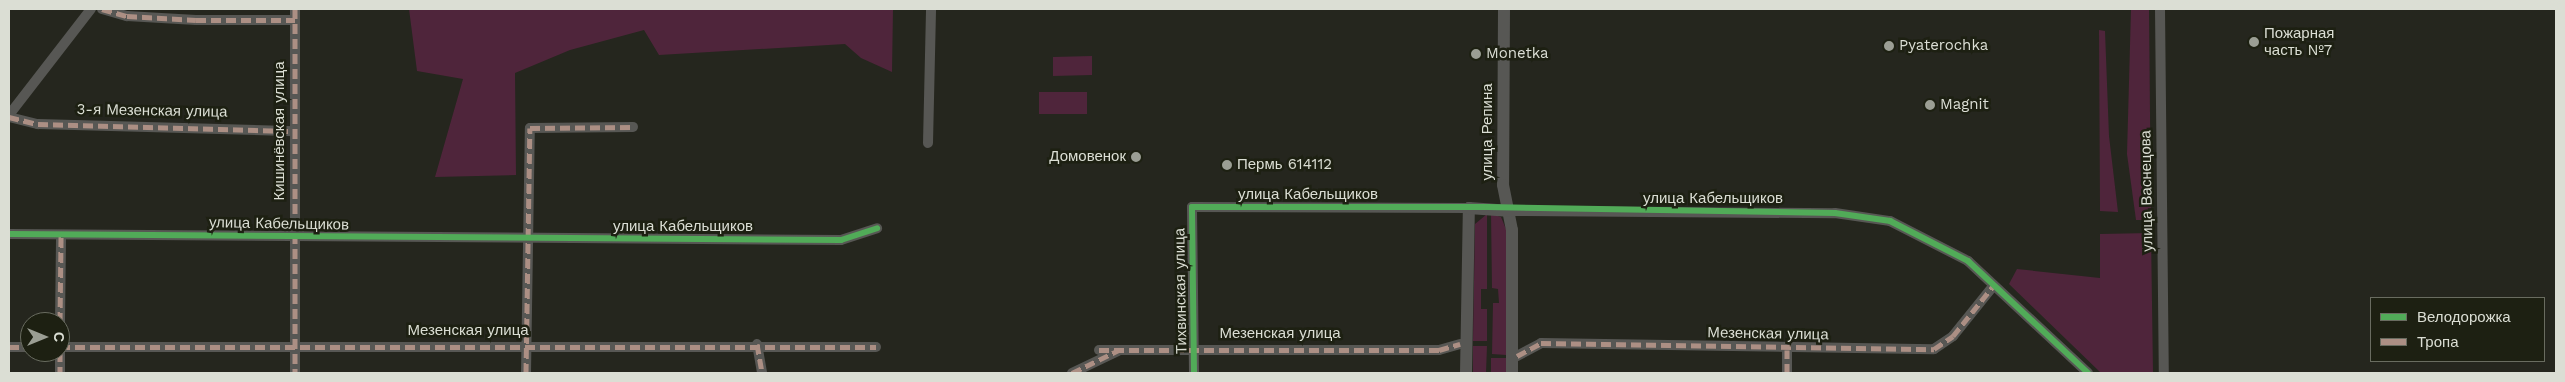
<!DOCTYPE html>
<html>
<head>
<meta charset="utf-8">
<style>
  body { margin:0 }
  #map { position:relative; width:2565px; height:382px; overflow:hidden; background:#25261e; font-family:"Work Sans",sans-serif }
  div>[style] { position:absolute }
  .green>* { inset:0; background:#4f253b }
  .minor>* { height:10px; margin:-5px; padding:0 5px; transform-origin:5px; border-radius:5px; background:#575754 }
  .tertiary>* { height:12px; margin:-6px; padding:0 6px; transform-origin:6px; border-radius:6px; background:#575754 }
  .quiet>* { height:5px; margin-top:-2.5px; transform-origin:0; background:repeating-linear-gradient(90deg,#ac8f84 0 10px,transparent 0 15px) }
  .cycleway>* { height:6px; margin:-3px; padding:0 3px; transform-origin:3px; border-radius:3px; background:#51ab58 }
  .dots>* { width:14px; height:14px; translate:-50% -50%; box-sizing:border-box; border:2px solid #1d2012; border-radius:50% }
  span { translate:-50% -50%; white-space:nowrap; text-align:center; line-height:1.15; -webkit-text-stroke:5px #1d2012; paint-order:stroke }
  .poi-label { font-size:15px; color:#dbded4 }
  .left { translate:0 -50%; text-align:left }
  .right { translate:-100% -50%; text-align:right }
  .street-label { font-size:15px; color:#dbded4 }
  .frame { position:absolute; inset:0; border:10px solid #dbded4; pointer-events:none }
  .legend { position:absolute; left:2370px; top:297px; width:175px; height:65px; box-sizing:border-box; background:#1d2012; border:1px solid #696c60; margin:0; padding:6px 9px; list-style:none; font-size:15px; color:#dbded4 }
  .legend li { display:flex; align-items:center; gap:10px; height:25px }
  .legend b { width:25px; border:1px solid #696c60 }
  .north { position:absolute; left:20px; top:312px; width:50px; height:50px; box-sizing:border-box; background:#1d2012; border:1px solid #696c60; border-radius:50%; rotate:90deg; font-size:14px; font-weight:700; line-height:20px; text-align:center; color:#dbded4 }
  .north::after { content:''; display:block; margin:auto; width:18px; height:22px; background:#9b9e94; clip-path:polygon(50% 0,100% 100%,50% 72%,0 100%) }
</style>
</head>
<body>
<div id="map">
  <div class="green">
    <i style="clip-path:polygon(409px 9px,893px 9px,892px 72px,861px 58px,845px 44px,659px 55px,644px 30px,570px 50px,515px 73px,516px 175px,435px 177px,463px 79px,417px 71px)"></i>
    <i style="clip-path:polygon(2131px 9px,2149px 9px,2151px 220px,2136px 220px,2127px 154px)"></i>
    <i style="clip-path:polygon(2099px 30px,2105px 31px,2109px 136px,2118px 212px,2100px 211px)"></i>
    <i style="clip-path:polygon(1092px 56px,1092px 75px,1053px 76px,1053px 57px)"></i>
    <i style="clip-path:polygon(1039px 92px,1087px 92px,1087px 114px,1039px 114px)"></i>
    <i style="clip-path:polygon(1487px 214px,1487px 289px,1481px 289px,1481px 309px,1487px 309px,1487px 341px,1473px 341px,1475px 224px)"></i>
    <i style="clip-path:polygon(1491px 214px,1501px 217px,1506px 229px,1506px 355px,1492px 354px,1493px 303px,1499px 303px,1498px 289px,1492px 288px)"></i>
    <i style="clip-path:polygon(2151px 233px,2153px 373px,2101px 373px,2009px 284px,2017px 269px,2100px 278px,2100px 234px)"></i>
    <i style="clip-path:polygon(1473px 346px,1487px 346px,1486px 373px,1473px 373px)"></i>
    <i style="clip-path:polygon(1491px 358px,1506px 358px,1506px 373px,1491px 373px)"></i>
  </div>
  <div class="minor">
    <i style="left:102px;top:9px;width:26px;rotate:16deg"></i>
    <i style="left:127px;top:16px;width:69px;rotate:3.3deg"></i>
    <i style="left:196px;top:20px;width:99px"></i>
    <i style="left:295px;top:9px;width:364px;rotate:90deg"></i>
    <i style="left:2160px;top:9px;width:364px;rotate:89.4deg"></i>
    <i style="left:9px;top:115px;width:134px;rotate:-52.3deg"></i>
    <i style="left:9px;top:117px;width:30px;rotate:14deg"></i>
    <i style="left:38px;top:124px;width:257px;rotate:1.6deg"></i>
    <i style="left:928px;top:143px;width:134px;rotate:-88.7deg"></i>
    <i style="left:1511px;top:211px;width:324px;rotate:0.4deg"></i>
    <i style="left:1835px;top:213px;width:56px;rotate:8.3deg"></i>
    <i style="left:1890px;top:221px;width:88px;rotate:27.1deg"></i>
    <i style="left:1968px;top:261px;width:164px;rotate:43deg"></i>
    <i style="left:9px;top:234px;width:832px;rotate:0.41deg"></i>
    <i style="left:841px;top:240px;width:38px;rotate:-18deg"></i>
    <i style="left:60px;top:322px;width:87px;rotate:-89.3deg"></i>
    <i style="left:757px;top:344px;width:29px;rotate:80deg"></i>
    <i style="left:9px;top:347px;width:21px"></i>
    <i style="left:60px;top:347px;width:816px"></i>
    <i style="left:1099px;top:350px;width:340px"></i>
    <i style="left:1439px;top:350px;width:22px;rotate:-16deg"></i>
    <i style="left:60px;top:352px;width:21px;rotate:90deg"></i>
    <i style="left:1517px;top:356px;width:27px;rotate:-28deg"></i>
    <i style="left:1541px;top:343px;width:393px;rotate:0.9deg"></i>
    <i style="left:1934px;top:349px;width:23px;rotate:-34deg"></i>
    <i style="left:1953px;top:336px;width:65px;rotate:-51.2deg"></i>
    <i style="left:526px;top:373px;width:245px;rotate:-89.1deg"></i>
    <i style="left:530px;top:128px;width:103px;rotate:-0.6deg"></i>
    <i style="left:1072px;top:373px;width:51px;rotate:-25.6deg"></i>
    <i style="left:1194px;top:373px;width:166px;rotate:-90.7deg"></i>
    <i style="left:1192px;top:207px;width:277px;rotate:0.2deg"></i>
    <i style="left:1787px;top:373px;width:23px;rotate:-90deg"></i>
  </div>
  <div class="tertiary">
    <i style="left:1504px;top:9px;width:176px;rotate:90.3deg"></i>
    <i style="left:1503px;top:185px;width:46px;rotate:78.7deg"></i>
    <i style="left:1512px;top:230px;width:143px;rotate:90deg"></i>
    <i style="left:1466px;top:373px;width:165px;rotate:-89deg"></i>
    <i style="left:1469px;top:208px;width:42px;rotate:4.1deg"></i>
  </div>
  <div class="quiet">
    <i style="left:102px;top:9px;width:26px;rotate:16deg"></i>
    <i style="left:127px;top:16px;width:69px;rotate:3.3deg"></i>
    <i style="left:196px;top:20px;width:99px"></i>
    <i style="left:295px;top:9px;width:364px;rotate:90deg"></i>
    <i style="left:9px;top:117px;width:30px;rotate:14deg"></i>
    <i style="left:38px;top:124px;width:257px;rotate:1.6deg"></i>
    <i style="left:60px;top:322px;width:87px;rotate:-89.3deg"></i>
    <i style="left:757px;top:344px;width:29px;rotate:80deg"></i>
    <i style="left:9px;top:347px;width:21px"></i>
    <i style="left:60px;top:347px;width:816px"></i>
    <i style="left:1099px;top:350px;width:340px"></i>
    <i style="left:1439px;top:350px;width:22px;rotate:-16deg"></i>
    <i style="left:60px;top:352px;width:21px;rotate:90deg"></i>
    <i style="left:1517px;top:356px;width:27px;rotate:-28deg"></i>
    <i style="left:1541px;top:343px;width:393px;rotate:0.9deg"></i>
    <i style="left:1934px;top:349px;width:23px;rotate:-34deg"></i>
    <i style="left:1953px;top:336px;width:65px;rotate:-51.2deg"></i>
    <i style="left:526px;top:373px;width:245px;rotate:-89.1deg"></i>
    <i style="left:530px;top:128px;width:103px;rotate:-0.6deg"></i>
    <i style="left:1072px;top:373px;width:52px;rotate:-26.1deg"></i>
    <i style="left:1787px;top:373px;width:23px;rotate:-90deg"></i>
  </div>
  <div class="cycleway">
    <i style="left:9px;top:234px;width:832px;rotate:0.41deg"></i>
    <i style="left:841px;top:240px;width:38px;rotate:-18deg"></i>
    <i style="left:1194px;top:373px;width:166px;rotate:-90.7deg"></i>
    <i style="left:1192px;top:207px;width:296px"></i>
    <i style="left:1488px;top:207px;width:347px;rotate:1deg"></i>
    <i style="left:1835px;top:213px;width:56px;rotate:8.3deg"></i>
    <i style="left:1890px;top:221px;width:88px;rotate:27.1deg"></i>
    <i style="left:1968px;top:261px;width:164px;rotate:43deg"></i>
  </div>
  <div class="dots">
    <i style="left:2254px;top:42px;background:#9b9e94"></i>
    <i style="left:1889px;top:46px;background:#9b9e94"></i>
    <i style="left:1476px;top:54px;background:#9b9e94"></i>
    <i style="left:1930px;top:105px;background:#9b9e94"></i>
    <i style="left:1136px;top:157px;background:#9b9e94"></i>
    <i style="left:1227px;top:165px;background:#9b9e94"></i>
  </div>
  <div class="poi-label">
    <span class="left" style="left:2264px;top:42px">Пожарная<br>часть №7</span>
    <span class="left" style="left:1899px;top:46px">Pyaterochka</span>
    <span class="left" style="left:1486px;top:54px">Monetka</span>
    <span class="left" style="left:1940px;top:105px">Magnit</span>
    <span class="right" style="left:1126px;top:157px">Домовенок</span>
    <span class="left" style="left:1237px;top:165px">Пермь 614112</span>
  </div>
  <div class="street-label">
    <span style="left:152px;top:111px;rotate:1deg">3-я Мезенская улица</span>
    <span style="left:280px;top:131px;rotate:-90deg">Кишинёвская улица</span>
    <span style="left:1488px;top:132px;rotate:-90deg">улица Репина</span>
    <span style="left:2147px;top:191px;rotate:-91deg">улица Васнецова</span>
    <span style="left:1308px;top:195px">улица Кабельщиков</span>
    <span style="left:1713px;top:199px">улица Кабельщиков</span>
    <span style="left:279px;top:224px;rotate:1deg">улица Кабельщиков</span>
    <span style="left:683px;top:227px">улица Кабельщиков</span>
    <span style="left:1181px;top:291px;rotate:-91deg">Тихвинская улица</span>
    <span style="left:468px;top:331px">Мезенская улица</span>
    <span style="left:1280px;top:334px">Мезенская улица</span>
    <span style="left:1768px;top:334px;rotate:1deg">Мезенская улица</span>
  </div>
  <div class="frame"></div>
  <ul class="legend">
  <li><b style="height:6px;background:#51ab58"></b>Велодорожка</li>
  <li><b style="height:6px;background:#ac8f84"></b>Тропа</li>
  </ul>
  <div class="north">С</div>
</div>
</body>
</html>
